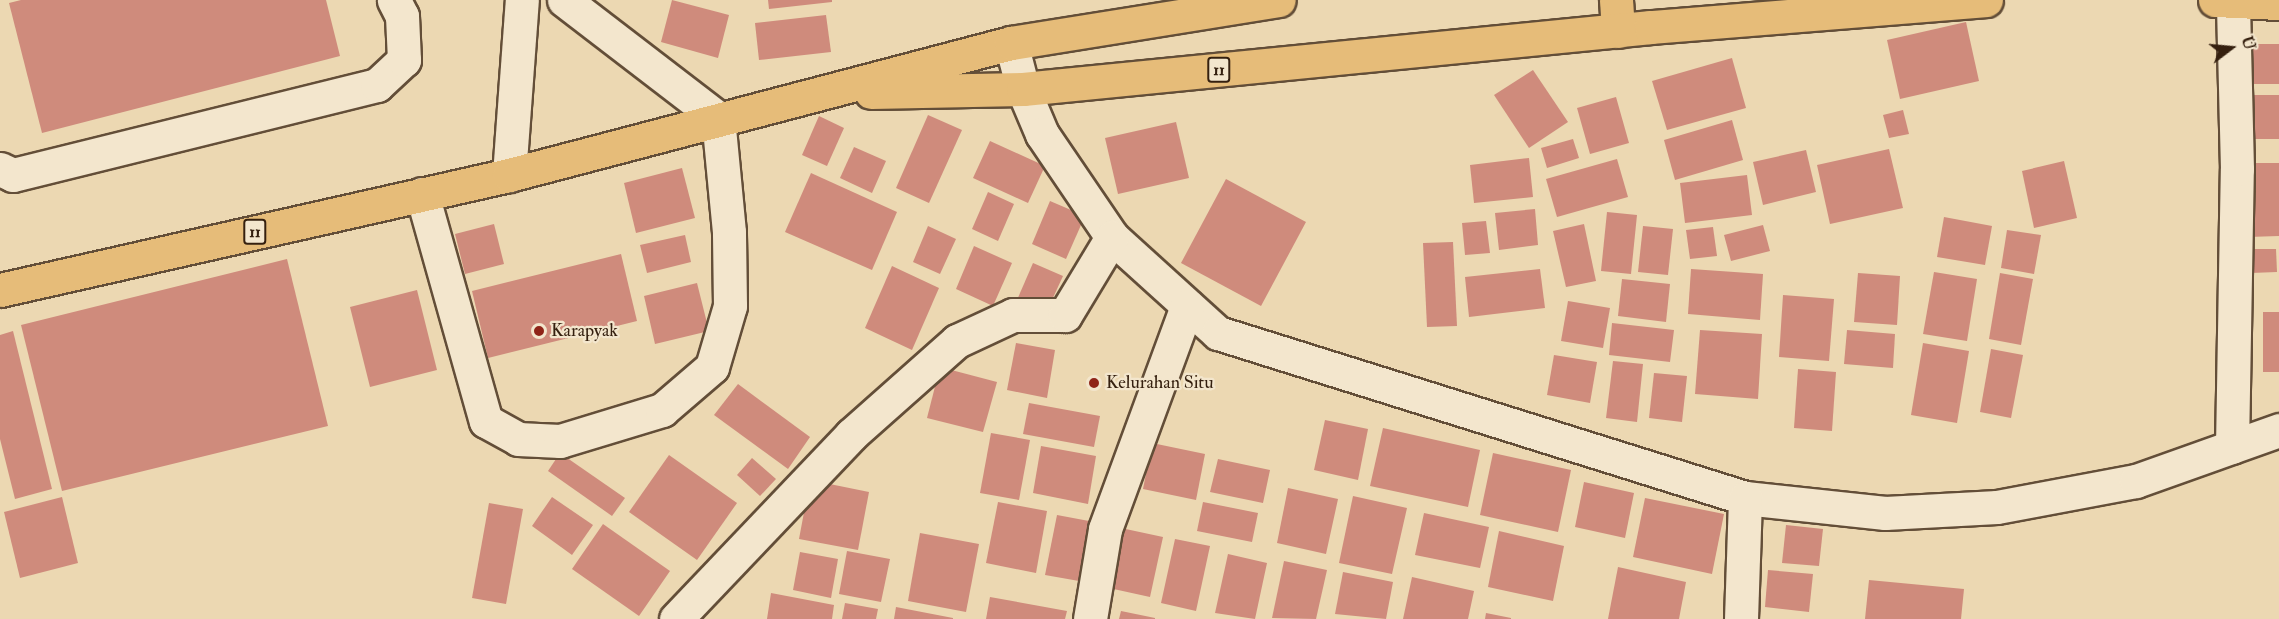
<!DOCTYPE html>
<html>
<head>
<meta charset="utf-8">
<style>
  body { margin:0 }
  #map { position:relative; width:2279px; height:619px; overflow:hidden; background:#ecd8b2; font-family:"IM FELL Double Pica",serif }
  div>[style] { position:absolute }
  .building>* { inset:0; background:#cf8b7c }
  .roads { filter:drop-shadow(2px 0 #634e38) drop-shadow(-2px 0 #634e38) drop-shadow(0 2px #634e38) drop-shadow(0 -2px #634e38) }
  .minor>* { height:33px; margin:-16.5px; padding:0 16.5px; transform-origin:16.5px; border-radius:16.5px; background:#f3e6cd }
  .highway>* { height:33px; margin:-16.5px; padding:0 16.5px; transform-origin:16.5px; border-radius:16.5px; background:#e6bc79 }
  .dots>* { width:16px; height:16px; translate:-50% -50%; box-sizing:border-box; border:3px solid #f3e6cd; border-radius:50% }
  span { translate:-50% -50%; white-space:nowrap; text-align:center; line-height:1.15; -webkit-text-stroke:4.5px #f3e6cd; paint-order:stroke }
  .shield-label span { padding:2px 4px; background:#f3e6cd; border:2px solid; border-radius:4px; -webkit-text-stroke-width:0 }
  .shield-label { font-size:16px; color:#35200f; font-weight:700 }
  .poi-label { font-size:18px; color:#35200f }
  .left { translate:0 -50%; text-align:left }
  .north { position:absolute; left:2201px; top:18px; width:60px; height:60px; -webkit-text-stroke:4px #f3e6cd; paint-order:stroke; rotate:74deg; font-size:16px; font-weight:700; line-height:24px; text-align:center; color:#35200f }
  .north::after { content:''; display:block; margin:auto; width:21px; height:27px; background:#35200f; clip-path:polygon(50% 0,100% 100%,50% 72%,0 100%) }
</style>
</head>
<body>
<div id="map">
  <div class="building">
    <i style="clip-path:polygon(21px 0,326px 0,340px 56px,42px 133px,9px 3px)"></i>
    <i style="clip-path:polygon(672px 0,729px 15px,718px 58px,661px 42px)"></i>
    <i style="clip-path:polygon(768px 0,832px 0,832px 2px,769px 9px)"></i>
    <i style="clip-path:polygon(826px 15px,831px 52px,759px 60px,755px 23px)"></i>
    <i style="clip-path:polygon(1966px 22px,1979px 81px,1900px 99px,1887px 40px)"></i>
    <i style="clip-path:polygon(2248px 44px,2279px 44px,2279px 84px,2248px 84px)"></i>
    <i style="clip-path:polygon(1732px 58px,1746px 108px,1667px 130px,1652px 81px)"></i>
    <i style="clip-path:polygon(1533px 70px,1568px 122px,1529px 148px,1494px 95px)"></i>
    <i style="clip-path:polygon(2248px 95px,2279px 95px,2279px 139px,2248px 139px)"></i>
    <i style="clip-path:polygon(1616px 97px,1629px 143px,1590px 154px,1577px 108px)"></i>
    <i style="clip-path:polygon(1903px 110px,1909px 134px,1889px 138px,1883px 115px)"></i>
    <i style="clip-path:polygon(928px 115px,962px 130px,929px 203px,896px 188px)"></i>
    <i style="clip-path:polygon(819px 116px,844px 128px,827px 166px,802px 155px)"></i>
    <i style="clip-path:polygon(1732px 120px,1743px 160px,1675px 180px,1664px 140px)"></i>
    <i style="clip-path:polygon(1176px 122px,1189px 178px,1118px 194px,1105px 138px)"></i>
    <i style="clip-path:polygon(1573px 139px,1579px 158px,1547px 168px,1541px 148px)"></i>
    <i style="clip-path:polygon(990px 141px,1045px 166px,1028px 203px,973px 178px)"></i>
    <i style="clip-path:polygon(854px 147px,886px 161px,872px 193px,840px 178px)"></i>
    <i style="clip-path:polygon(1889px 149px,1903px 208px,1830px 224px,1817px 165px)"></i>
    <i style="clip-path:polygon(1806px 150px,1816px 192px,1763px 205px,1753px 162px)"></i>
    <i style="clip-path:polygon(1529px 158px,1533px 197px,1474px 203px,1470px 165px)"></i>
    <i style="clip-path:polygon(1617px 159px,1628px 197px,1557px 217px,1546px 179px)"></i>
    <i style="clip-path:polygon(2064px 161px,2077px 218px,2034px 228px,2022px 171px)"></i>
    <i style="clip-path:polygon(2247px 163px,2279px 163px,2279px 236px,2248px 237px)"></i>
    <i style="clip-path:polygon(682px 168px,695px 218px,636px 233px,624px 183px)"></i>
    <i style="clip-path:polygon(811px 173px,897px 212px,872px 270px,785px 232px)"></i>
    <i style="clip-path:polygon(1747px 175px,1752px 215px,1685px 223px,1680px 183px)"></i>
    <i style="clip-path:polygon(1226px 179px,1306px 222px,1261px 306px,1181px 263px)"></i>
    <i style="clip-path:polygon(988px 192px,1014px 204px,998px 241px,972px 229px)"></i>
    <i style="clip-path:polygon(1050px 201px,1085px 216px,1066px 259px,1032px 244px)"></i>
    <i style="clip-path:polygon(1535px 209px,1538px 245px,1499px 250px,1495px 213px)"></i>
    <i style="clip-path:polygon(1607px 212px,1637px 215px,1631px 274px,1601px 271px)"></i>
    <i style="clip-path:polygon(1944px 217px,1992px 226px,1985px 265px,1937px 257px)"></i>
    <i style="clip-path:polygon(1486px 221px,1490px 253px,1465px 255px,1462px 223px)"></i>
    <i style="clip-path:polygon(494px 224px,504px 264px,465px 274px,455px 234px)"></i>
    <i style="clip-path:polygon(1584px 224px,1596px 281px,1566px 287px,1553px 231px)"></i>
    <i style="clip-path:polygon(1763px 225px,1770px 251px,1731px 261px,1724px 235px)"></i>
    <i style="clip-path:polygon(928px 226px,956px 239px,940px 274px,913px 262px)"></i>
    <i style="clip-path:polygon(1643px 226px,1673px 229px,1668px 275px,1638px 272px)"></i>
    <i style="clip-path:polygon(1713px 227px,1717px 256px,1690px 259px,1686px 230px)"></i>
    <i style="clip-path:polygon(2007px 230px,2041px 235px,2034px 274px,2001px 268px)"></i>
    <i style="clip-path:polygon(685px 235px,691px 262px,647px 273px,640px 245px)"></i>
    <i style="clip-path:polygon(1453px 242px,1457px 326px,1427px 327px,1423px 243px)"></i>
    <i style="clip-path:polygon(974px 246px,1012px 263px,993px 306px,956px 289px)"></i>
    <i style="clip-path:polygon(2251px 249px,2276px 249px,2277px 272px,2251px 273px)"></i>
    <i style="clip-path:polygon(621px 254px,637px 321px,488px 358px,472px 291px)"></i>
    <i style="clip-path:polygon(287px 259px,328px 426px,62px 491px,21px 325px)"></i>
    <i style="clip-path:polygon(1033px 263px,1063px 276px,1046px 313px,1017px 300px)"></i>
    <i style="clip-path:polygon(892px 266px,939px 288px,912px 350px,865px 328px)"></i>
    <i style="clip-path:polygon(1540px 269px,1545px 308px,1469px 317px,1465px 277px)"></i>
    <i style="clip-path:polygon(1691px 269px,1763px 274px,1760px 320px,1688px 314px)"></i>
    <i style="clip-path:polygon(1934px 272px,1977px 279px,1967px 341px,1923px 334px)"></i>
    <i style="clip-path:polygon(1858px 273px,1900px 276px,1897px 325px,1854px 322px)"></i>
    <i style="clip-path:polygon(2000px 273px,2033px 279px,2021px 345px,1989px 339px)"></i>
    <i style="clip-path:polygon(1622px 279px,1670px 284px,1666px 322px,1618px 316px)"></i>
    <i style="clip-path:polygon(697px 283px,709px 331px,655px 344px,644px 296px)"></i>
    <i style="clip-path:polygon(417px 290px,437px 370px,370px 387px,350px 307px)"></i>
    <i style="clip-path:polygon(1783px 295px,1834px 299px,1829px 361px,1779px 357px)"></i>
    <i style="clip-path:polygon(1568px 301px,1610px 308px,1603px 348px,1561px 341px)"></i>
    <i style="clip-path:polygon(2263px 312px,2279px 312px,2279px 372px,2263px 372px)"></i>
    <i style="clip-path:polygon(1612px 323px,1674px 330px,1670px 362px,1609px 355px)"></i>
    <i style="clip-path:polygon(1700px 330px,1762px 334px,1758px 399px,1695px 394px)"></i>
    <i style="clip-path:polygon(1847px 330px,1895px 334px,1893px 368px,1844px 364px)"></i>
    <i style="clip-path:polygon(13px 331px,52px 489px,15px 499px,0 439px,0 335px)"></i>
    <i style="clip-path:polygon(1016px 343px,1055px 350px,1047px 398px,1007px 390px)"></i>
    <i style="clip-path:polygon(1923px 343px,1969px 351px,1957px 423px,1911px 415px)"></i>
    <i style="clip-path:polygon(1991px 349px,2023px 355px,2011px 418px,1980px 412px)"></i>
    <i style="clip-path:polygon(1554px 355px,1597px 362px,1590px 403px,1547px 395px)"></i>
    <i style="clip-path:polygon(1613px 361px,1643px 364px,1637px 422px,1606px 418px)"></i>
    <i style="clip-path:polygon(940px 367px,997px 382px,983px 432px,927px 418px)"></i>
    <i style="clip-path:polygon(1798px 369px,1836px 372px,1832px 431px,1794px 428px)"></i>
    <i style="clip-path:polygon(1654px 373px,1687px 376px,1682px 422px,1649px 418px)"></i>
    <i style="clip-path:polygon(738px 384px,810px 437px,788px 469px,714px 415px)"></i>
    <i style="clip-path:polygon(1029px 403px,1100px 416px,1094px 447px,1023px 434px)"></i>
    <i style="clip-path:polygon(1325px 420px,1368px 429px,1358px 480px,1314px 470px)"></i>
    <i style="clip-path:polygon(1383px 428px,1480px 450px,1468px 507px,1370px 486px)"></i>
    <i style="clip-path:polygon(991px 433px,1030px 440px,1019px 500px,980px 493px)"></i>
    <i style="clip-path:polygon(1152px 443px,1205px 454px,1196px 500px,1143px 489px)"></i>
    <i style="clip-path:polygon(1041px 446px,1096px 456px,1088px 504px,1033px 493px)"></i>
    <i style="clip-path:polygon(560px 453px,625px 498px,612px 516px,548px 471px)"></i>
    <i style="clip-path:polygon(1493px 453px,1571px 470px,1558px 532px,1480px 515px)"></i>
    <i style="clip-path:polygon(669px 455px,737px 503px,697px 560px,629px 512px)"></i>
    <i style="clip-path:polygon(752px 458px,776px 479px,760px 496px,737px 475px)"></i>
    <i style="clip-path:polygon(1218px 459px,1270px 470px,1263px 503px,1210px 492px)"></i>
    <i style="clip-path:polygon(810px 480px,869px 492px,858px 550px,799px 539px)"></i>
    <i style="clip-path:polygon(1584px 482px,1634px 493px,1625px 538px,1575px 527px)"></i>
    <i style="clip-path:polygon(1288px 488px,1338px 499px,1326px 554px,1277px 543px)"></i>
    <i style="clip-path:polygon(1353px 496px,1407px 508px,1392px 574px,1339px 563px)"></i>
    <i style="clip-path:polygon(62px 497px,78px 563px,20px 578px,4px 512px)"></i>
    <i style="clip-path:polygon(552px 497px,593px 525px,572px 555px,532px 526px)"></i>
    <i style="clip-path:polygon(1645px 498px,1724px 514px,1712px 574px,1633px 557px)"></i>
    <i style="clip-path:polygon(998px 502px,1047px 511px,1036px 573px,986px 563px)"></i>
    <i style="clip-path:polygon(1203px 502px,1258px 513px,1252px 542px,1197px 531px)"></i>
    <i style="clip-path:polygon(489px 503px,523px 509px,506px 604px,472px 598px)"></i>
    <i style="clip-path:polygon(1424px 513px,1489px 527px,1480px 568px,1415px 555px)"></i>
    <i style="clip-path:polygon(1057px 515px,1089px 521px,1079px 581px,1045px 575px)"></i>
    <i style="clip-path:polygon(603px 524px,670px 571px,639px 616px,572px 569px)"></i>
    <i style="clip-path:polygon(1786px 525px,1823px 529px,1819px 566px,1782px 563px)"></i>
    <i style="clip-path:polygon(1121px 528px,1163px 537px,1150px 597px,1109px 588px)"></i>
    <i style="clip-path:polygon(1499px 531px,1564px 546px,1553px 601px,1488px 587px)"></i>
    <i style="clip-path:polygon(920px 533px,979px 544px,966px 612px,908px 601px)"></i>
    <i style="clip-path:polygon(1175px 539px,1210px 546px,1196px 611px,1161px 603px)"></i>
    <i style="clip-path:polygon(847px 551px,890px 559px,881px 602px,839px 594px)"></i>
    <i style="clip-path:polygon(800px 552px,838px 559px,831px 598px,793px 590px)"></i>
    <i style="clip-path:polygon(1228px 554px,1267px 563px,1255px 619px,1215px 613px)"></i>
    <i style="clip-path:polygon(1284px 561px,1327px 570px,1316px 619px,1272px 618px)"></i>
    <i style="clip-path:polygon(1618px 567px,1686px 582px,1679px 619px,1608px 619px)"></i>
    <i style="clip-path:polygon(1768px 570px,1813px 574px,1809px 612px,1765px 607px)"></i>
    <i style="clip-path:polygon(1343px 572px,1393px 582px,1386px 619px,1335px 614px)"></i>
    <i style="clip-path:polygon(1412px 577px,1474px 591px,1468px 619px,1403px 619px)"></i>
    <i style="clip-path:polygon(1869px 580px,1964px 589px,1961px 619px,1865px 619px)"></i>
    <i style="clip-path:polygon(771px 593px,834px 605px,832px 619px,767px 619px)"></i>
    <i style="clip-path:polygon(990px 597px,1067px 611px,1065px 619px,986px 619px)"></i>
    <i style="clip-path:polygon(845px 603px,878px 609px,876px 619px,842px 619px)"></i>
    <i style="clip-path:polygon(896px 607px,953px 618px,953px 619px,894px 619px)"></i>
    <i style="clip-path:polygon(1121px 611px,1155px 618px,1155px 619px,1119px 619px)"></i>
    <i style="clip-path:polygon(1486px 613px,1511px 618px,1511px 619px,1485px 619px)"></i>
  </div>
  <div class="roads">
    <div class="minor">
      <i style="left:1011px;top:43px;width:48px;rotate:75.4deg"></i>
      <i style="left:1023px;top:89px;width:49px;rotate:67.1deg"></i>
      <i style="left:1042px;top:134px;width:125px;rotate:55.8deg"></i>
      <i style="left:1112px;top:237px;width:143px;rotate:42.2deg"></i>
      <i style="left:1218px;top:333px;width:552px;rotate:17.38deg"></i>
      <i style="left:1745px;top:498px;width:141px;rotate:6.1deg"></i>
      <i style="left:1885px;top:513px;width:112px;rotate:-3.1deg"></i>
      <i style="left:1997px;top:507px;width:141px;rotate:-10.6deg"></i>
      <i style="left:2136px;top:481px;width:152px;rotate:-19.6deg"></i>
      <i style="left:0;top:169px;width:14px;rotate:25deg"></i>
      <i style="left:13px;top:175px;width:375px;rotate:-13.9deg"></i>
      <i style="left:377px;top:85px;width:37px;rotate:-43deg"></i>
      <i style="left:404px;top:60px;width:44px;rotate:-92.6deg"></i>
      <i style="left:402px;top:16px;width:18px;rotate:-117deg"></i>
      <i style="left:509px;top:175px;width:175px;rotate:-85.8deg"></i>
      <i style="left:422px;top:194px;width:236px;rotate:74.3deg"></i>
      <i style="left:486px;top:421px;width:37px;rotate:29deg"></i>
      <i style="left:518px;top:439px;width:42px;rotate:2.7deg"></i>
      <i style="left:560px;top:441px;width:107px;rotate:-16.9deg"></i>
      <i style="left:662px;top:410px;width:66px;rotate:-40.7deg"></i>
      <i style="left:712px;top:367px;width:64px;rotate:-73.6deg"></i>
      <i style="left:730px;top:306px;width:74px;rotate:-90.8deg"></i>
      <i style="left:729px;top:232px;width:115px;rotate:-95.5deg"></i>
      <i style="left:718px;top:118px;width:194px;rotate:-142.5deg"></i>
      <i style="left:2232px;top:447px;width:278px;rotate:-89deg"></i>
      <i style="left:2237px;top:169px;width:168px;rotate:-91.4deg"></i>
      <i style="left:676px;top:619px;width:254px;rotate:-46.4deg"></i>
      <i style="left:851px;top:435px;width:142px;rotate:-41.6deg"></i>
      <i style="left:957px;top:341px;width:62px;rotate:-24.9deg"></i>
      <i style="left:1013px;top:315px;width:52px"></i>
      <i style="left:1065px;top:315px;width:91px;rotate:-58.9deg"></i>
      <i style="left:1090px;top:619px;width:91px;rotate:-80.5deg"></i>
      <i style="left:1105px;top:529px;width:238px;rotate:-69.8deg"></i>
      <i style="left:1741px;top:619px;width:121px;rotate:-88.1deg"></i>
    </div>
    <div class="highway">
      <i style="left:1616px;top:0;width:31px;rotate:86deg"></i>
      <i style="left:2215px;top:0;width:64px;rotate:2.7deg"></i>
      <i style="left:871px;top:92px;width:152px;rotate:-1.1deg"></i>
      <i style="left:1023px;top:89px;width:631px;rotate:-5.64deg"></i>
      <i style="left:1651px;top:27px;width:336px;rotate:-4.6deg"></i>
      <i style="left:0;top:290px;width:522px;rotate:-12.73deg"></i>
      <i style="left:509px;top:175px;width:519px;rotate:-14.73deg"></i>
      <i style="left:1011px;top:43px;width:271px;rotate:-9.1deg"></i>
    </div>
  </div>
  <div class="dots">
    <i style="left:539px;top:331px;background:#8f2418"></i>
    <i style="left:1094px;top:383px;background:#8f2418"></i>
  </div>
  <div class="shield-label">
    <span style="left:1219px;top:70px">11</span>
    <span style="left:255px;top:232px">11</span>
  </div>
  <div class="poi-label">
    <span class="left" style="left:551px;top:331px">Karapyak</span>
    <span class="left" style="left:1106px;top:383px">Kelurahan Situ</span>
  </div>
  <div class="north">U</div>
</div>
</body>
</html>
